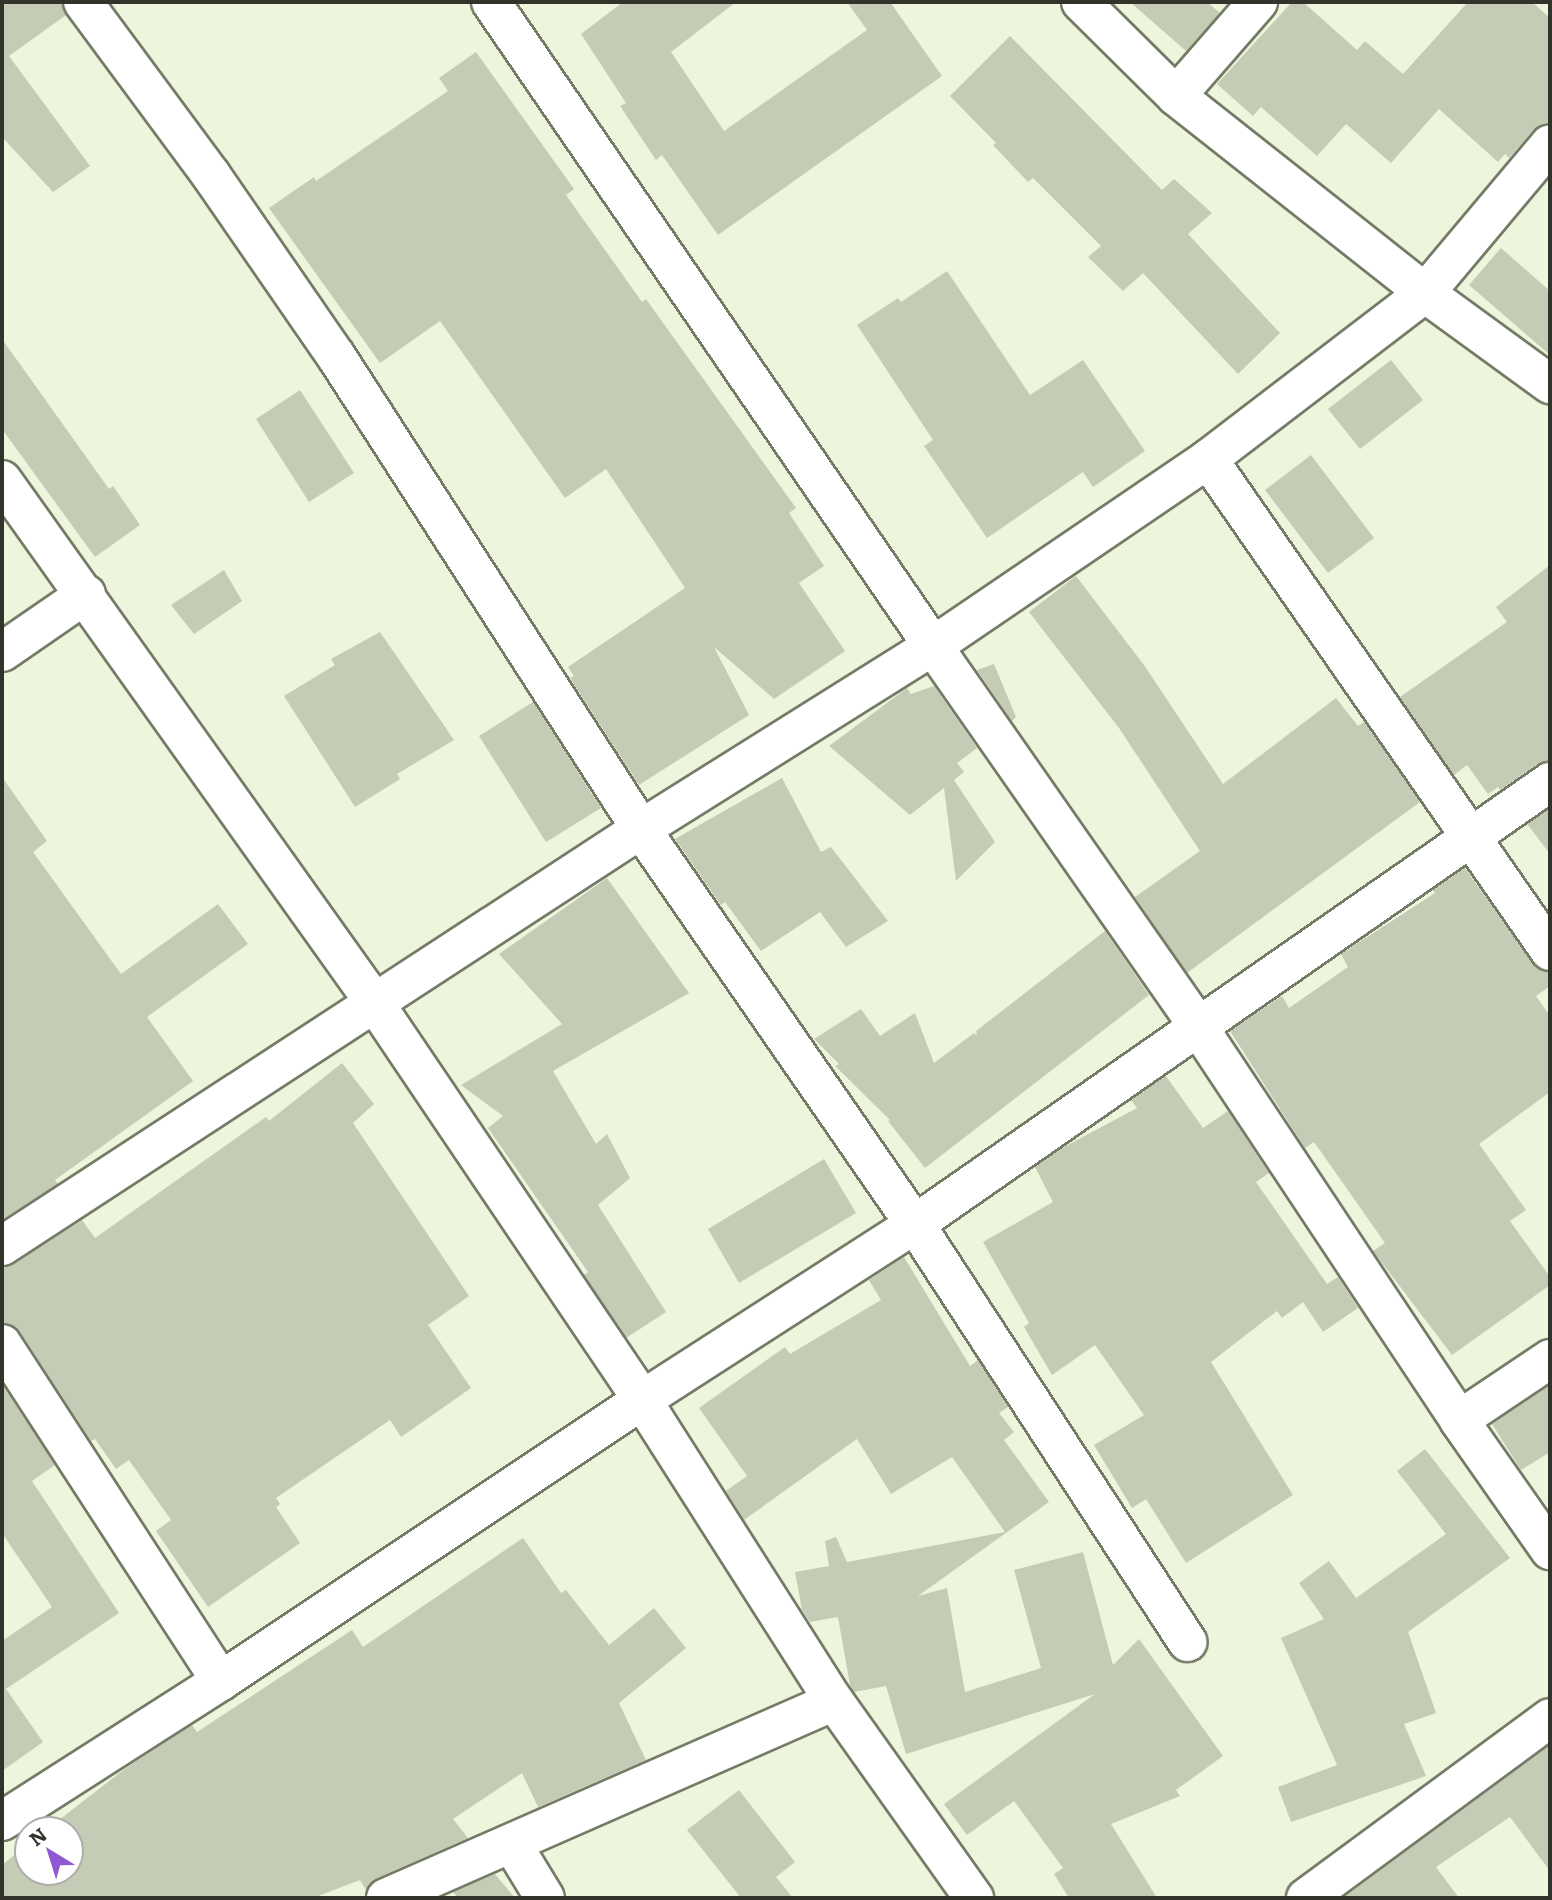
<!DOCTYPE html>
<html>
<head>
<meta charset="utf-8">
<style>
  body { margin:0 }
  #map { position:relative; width:1552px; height:1900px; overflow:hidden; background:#edf5dd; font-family:Literata,serif }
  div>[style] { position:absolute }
  .building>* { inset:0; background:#c5ccb6 }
  .roads { filter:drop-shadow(2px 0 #747b66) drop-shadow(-2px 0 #747b66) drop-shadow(0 2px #747b66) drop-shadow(0 -2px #747b66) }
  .street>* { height:38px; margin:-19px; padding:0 19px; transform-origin:19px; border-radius:19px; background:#fff }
  .secondary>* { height:38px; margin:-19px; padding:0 19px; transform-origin:19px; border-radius:19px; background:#fff }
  span { translate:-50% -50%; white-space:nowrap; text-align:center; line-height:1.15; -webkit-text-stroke:5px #fff; paint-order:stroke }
  .frame { position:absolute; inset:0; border:4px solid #32342c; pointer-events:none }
  .north { position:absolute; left:14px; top:1816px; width:70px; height:70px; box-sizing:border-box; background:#fff; border:2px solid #adaeab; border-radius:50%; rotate:322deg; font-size:19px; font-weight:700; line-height:28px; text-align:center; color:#32342c }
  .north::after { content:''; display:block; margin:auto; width:24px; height:32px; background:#8e59d2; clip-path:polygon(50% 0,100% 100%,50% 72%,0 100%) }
</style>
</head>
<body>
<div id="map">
  <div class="building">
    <i style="clip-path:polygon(2px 2px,62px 2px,66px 15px,9px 56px,90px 166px,53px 192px,2px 137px)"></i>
    <i style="clip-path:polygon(623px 2px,736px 2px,671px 52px,724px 131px,867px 30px,847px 2px,890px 2px,942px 76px,718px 235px,662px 155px,656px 160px,620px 106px,626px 103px,581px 34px)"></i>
    <i style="clip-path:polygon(1130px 2px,1207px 2px,1220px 13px,1186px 51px)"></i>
    <i style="clip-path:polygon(1292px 2px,1303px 2px,1357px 50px,1365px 41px,1403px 74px,1468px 2px,1532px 2px,1550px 18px,1550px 123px,1534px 129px,1509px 158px,1505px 154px,1498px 162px,1439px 109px,1391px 163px,1346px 124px,1317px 156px,1261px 107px,1253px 116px,1217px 84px)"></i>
    <i style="clip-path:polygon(1010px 36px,1162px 190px,1174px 179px,1212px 213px,1188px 234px,1280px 333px,1238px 374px,1143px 273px,1123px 291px,1088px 257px,1101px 246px,1033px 178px,1028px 182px,993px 145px,996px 143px,950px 96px)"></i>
    <i style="clip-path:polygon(476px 52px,574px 189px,566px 195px,642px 302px,646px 299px,796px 508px,789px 513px,824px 566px,799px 583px,845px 651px,774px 699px,714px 647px,749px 715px,639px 785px,570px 678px,574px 676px,568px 667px,685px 588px,606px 469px,565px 498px,440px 321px,380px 363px,269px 208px,314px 177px,316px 181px,448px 91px,439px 78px)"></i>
    <i style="clip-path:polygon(1501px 248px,1550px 291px,1550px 355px,1469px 285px)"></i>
    <i style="clip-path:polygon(947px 271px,1030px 395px,1083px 360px,1145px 451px,1093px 487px,1083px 472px,987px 538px,924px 446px,933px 440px,857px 325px,898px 298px,901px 302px)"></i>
    <i style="clip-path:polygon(2px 339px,109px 489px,113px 486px,140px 525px,95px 557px,2px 429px)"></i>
    <i style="clip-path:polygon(1391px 360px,1423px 400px,1360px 449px,1328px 409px)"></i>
    <i style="clip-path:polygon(300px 390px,354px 473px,309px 502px,256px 419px)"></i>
    <i style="clip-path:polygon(1311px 455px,1374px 538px,1328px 573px,1265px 490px)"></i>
    <i style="clip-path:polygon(1550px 565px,1550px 760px,1537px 764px,1500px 790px,1498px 787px,1488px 794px,1467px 765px,1454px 775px,1400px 697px,1507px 622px,1496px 607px)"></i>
    <i style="clip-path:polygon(224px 570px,242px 601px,194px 634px,171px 605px)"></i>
    <i style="clip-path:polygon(1076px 576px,1144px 665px,1223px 784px,1336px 698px,1358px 726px,1364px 722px,1420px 802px,1187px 973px,1135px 897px,1200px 851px,1119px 728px,1029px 612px)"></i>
    <i style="clip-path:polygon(380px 632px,454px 740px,397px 774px,400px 779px,355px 807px,284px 696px,335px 665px,331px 659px)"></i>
    <i style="clip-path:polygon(994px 664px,1016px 717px,1012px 721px,977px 670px)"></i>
    <i style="clip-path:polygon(934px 686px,977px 748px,957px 763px,964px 772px,954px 780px,995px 842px,956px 881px,944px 788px,910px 815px,829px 746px,907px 688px,911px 694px)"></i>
    <i style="clip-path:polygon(533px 702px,601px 808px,546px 842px,479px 736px)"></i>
    <i style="clip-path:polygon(2px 777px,47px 841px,33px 852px,121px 974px,218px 904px,248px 944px,147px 1017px,193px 1081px,55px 1180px,58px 1184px,2px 1220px)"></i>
    <i style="clip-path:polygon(782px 778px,821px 852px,831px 847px,888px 921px,846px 947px,820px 912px,761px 951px,725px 902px,721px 905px,675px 839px)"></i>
    <i style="clip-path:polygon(1550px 808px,1550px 854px,1527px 824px)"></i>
    <i style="clip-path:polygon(1465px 868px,1532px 963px,1550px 974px,1550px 986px,1536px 996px,1550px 1016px,1550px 1092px,1479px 1144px,1526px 1210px,1510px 1221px,1550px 1277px,1550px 1285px,1452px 1355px,1373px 1251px,1385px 1243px,1314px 1142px,1305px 1148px,1230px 1031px,1282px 996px,1289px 1008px,1348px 967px,1341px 954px,1435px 893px,1433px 890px)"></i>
    <i style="clip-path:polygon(607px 878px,689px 993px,553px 1071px,596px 1144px,607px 1134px,630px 1178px,598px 1205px,666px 1312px,626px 1338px,584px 1275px,588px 1272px,488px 1128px,503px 1116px,461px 1085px,562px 1024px,499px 954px)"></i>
    <i style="clip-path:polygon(1105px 931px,1149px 995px,925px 1168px,888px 1121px,890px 1120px,835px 1066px,839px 1064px,814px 1039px,861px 1009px,880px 1036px,915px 1013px,934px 1063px,974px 1033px,977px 1036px,976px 1031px)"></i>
    <i style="clip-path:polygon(342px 1063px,374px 1104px,353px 1123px,469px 1296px,428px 1325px,471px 1388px,401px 1437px,390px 1420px,276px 1498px,280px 1504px,276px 1507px,300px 1543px,208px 1607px,156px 1531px,171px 1520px,129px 1460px,116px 1469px,95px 1439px,91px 1441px,20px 1332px,12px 1325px,2px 1322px,2px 1268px,14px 1264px,82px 1220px,95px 1238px,266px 1117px,269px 1121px)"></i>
    <i style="clip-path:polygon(1166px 1076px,1203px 1128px,1228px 1111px,1269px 1173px,1256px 1182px,1327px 1284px,1338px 1277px,1358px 1308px,1323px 1332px,1303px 1302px,1282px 1318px,1277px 1311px,1211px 1362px,1293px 1495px,1186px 1563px,1146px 1499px,1132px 1508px,1094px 1445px,1144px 1415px,1095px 1345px,1052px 1375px,1024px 1327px,1029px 1323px,983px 1242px,1053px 1202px,1035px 1167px,1064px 1147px,1137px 1108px,1131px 1100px)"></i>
    <i style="clip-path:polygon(824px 1159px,856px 1213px,739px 1283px,708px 1229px)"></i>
    <i style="clip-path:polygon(904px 1257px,970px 1366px,978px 1360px,1008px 1407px,999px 1413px,1014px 1432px,1004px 1440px,1049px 1502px,918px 1596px,947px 1588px,965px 1692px,1041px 1668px,1014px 1570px,1083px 1552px,1113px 1665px,1139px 1639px,1223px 1756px,1176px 1790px,1180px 1796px,1111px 1824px,1157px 1898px,1069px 1898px,1054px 1874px,1063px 1868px,1014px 1801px,967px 1835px,944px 1804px,1095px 1694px,906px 1754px,886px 1686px,854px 1692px,850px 1685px,838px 1617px,810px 1622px,802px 1610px,795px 1572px,829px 1566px,825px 1541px,836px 1537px,847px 1562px,1005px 1532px,952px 1457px,891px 1494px,857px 1439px,744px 1520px,726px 1491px,747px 1476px,699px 1408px,785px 1347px,790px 1354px,881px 1300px,869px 1280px)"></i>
    <i style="clip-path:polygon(2px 1384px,55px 1465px,32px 1481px,119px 1613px,6px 1689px,43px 1742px,2px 1771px,2px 1641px,52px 1607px,2px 1533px)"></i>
    <i style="clip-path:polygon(1550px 1385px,1550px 1452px,1521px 1470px,1492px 1424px)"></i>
    <i style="clip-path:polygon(1425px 1449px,1510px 1558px,1408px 1632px,1436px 1713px,1404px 1724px,1426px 1776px,1291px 1822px,1278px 1787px,1337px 1765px,1281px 1638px,1324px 1619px,1299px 1583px,1329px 1561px,1356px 1598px,1446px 1534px,1397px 1471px)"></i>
    <i style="clip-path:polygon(523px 1538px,561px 1593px,566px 1590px,609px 1645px,654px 1608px,686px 1648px,619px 1703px,646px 1760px,538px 1807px,522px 1773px,453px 1819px,468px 1838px,377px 1878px,366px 1890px,360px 1880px,313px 1898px,2px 1898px,2px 1865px,28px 1844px,28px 1872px,70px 1872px,70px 1830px,46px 1830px,126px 1768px,192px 1725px,197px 1732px,352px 1630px,363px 1647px)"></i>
    <i style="clip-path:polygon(1550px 1745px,1550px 1871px,1510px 1817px,1436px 1867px,1459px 1898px,1343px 1898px)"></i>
    <i style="clip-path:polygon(739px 1790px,795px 1862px,776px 1877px,793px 1898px,741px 1898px,687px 1830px)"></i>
    <i style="clip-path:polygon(495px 1874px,515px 1898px,458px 1898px,453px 1892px)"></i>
  </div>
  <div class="roads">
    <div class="street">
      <i style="left:83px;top:2px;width:215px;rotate:53.5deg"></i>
      <i style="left:211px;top:175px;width:220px;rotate:55.4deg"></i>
      <i style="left:336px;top:356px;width:563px;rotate:57.19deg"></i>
      <i style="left:641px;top:829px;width:481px;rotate:55.3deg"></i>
      <i style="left:915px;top:1224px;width:499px;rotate:56.9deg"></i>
      <i style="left:491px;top:2px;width:781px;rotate:55.54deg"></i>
      <i style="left:933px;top:646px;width:462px;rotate:55.1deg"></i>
      <i style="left:1197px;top:1025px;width:474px;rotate:56.4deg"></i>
      <i style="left:1459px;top:1420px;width:159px;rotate:55deg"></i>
      <i style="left:1176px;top:96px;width:125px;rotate:-48.9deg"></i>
      <i style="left:1208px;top:459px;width:599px;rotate:55.2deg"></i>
      <i style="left:2px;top:480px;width:641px;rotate:54.52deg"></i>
      <i style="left:374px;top:1002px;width:480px;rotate:56deg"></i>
      <i style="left:642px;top:1400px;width:357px;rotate:57.5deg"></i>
      <i style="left:834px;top:1701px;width:242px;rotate:54.6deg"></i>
      <i style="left:2px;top:652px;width:102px;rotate:-34.6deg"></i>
      <i style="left:2px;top:1246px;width:763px;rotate:-33.13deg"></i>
      <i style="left:641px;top:829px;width:345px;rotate:-32.1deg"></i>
      <i style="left:933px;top:646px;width:333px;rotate:-34.2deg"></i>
      <i style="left:1208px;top:459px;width:273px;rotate:-37.4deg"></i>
      <i style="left:1425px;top:293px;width:194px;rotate:-50deg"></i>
      <i style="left:2px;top:1344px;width:402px;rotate:57deg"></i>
      <i style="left:1459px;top:1420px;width:110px;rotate:-33.8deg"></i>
      <i style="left:2px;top:1821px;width:260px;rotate:-32.6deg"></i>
      <i style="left:221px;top:1681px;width:506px;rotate:-33.72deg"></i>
      <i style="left:642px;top:1400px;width:325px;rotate:-32.8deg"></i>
      <i style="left:915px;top:1224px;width:774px;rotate:-34.84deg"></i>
      <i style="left:512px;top:1844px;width:63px;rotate:58.6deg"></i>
      <i style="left:386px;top:1898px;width:489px;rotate:-23.7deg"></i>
      <i style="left:1306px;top:1898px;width:303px;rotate:-36.4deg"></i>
    </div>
    <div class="secondary">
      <i style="left:1081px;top:2px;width:134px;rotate:44.7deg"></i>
      <i style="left:1176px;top:96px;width:318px;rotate:38.3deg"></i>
      <i style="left:1425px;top:293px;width:155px;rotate:36.1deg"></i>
    </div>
  </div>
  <div class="frame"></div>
  <div class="north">N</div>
</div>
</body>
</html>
